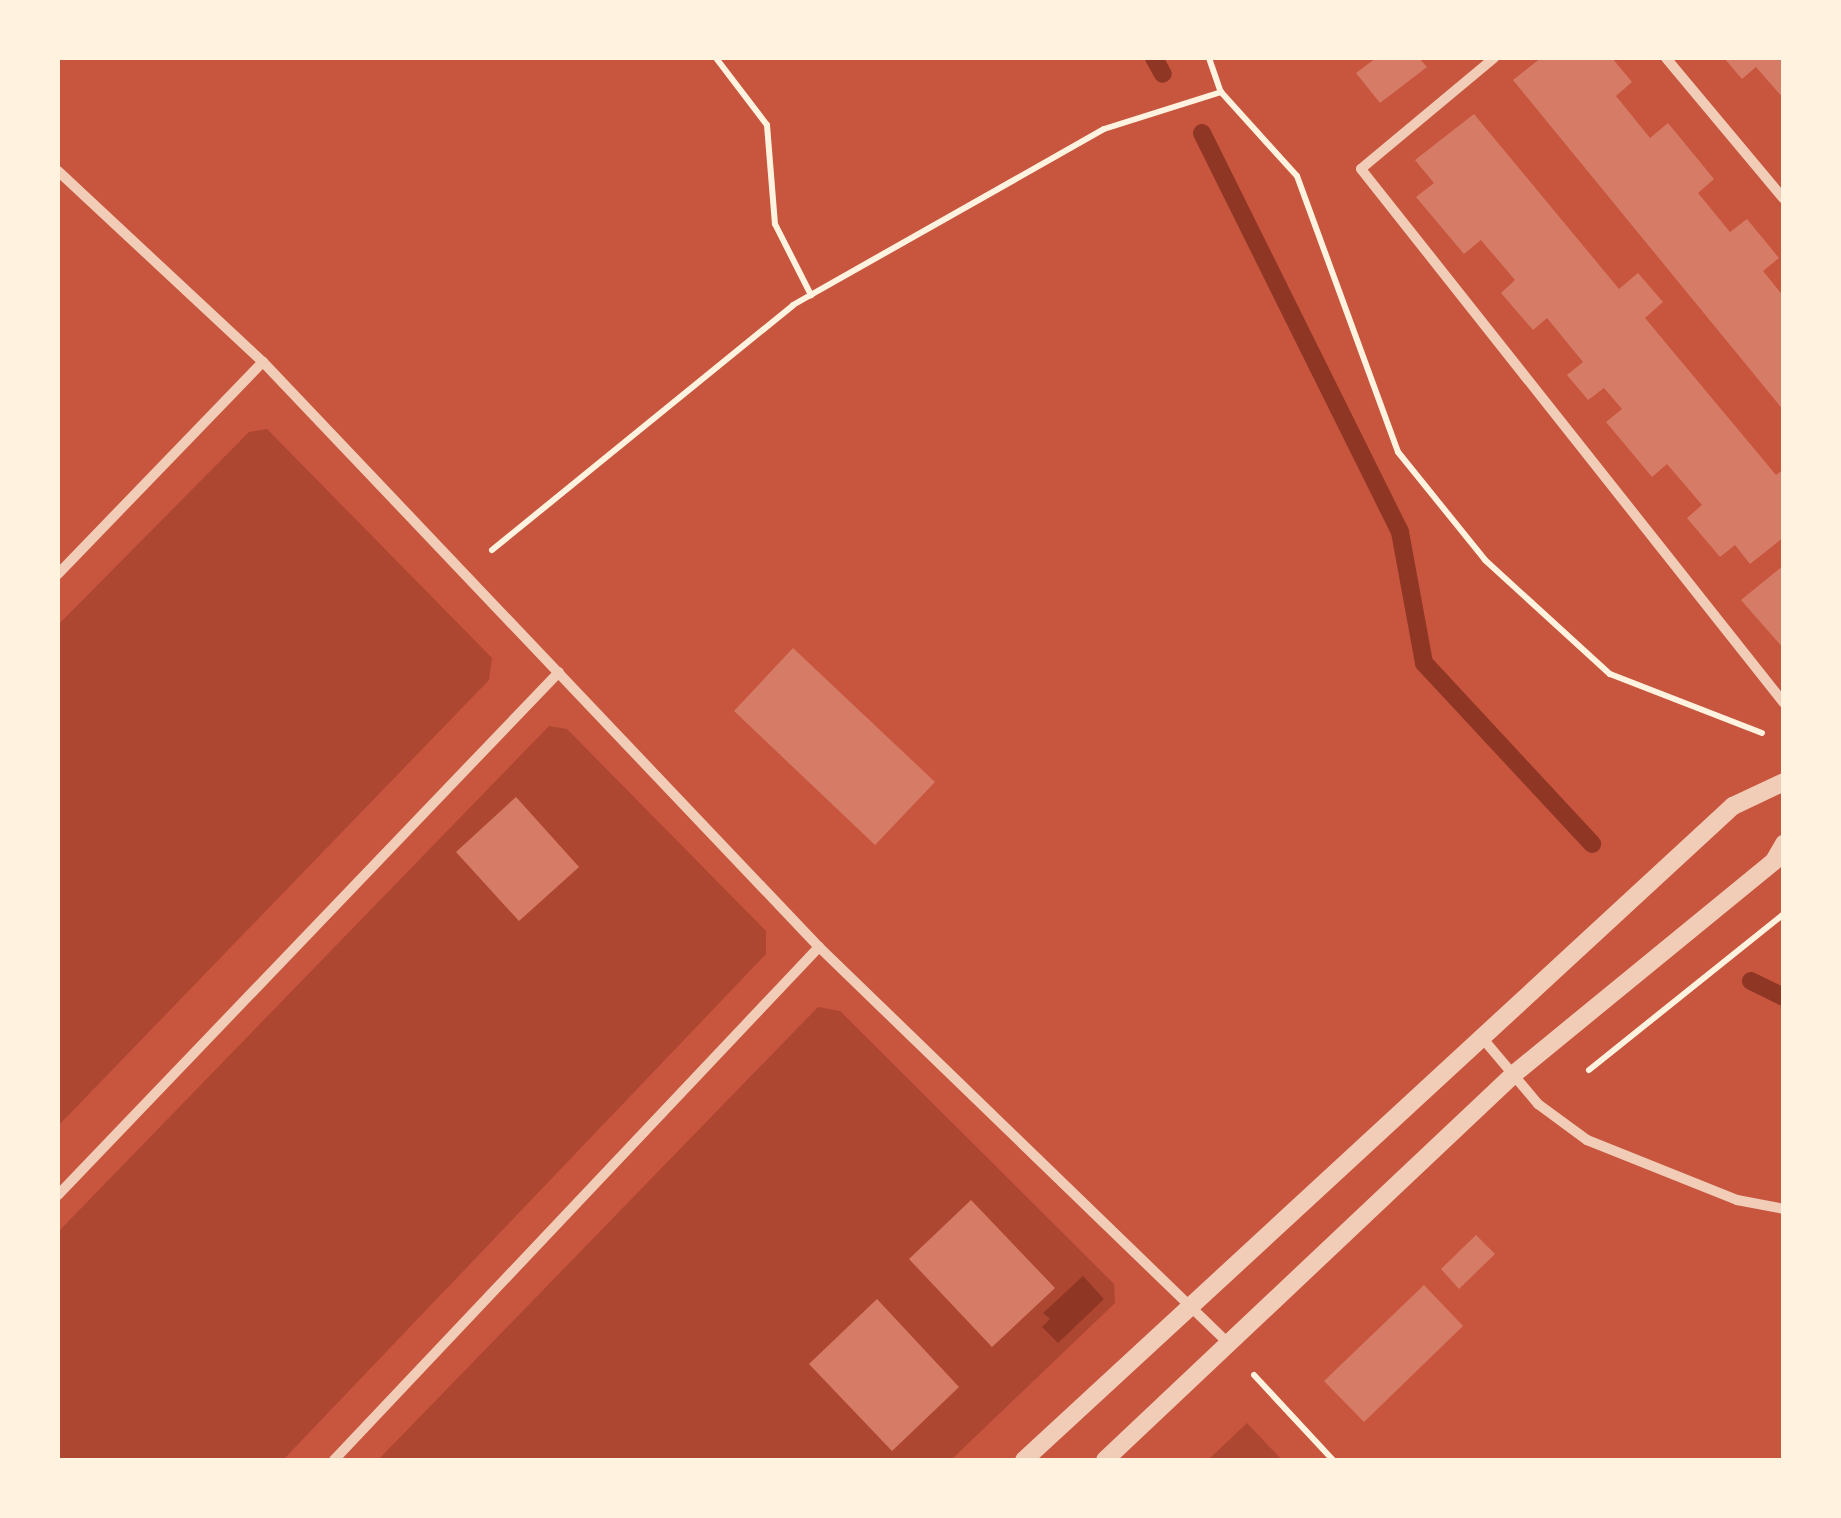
<!DOCTYPE html>
<html>
<head>
<meta charset="utf-8">
<style>
  body { margin:0 }
  #map { position:relative; width:1841px; height:1518px; overflow:hidden; background:#c8553d; font-family:"Source Sans 3",sans-serif }
  div>[style] { position:absolute }
  .green>* { inset:0; background:#ae4732 }
  .water>* { inset:0; background:#8f3625 }
  .stream>* { height:18px; margin:-9px; padding:0 9px; transform-origin:9px; border-radius:9px; background:#8f3625 }
  .building>* { inset:0; background:#d67c66 }
  .path>* { height:6px; margin:-3px; padding:0 3px; transform-origin:3px; border-radius:3px; background:#fff3e0 }
  .minor>* { height:10px; margin:-5px; padding:0 5px; transform-origin:5px; border-radius:5px; background:#f1ccb7 }
  .tertiary>* { height:18px; margin:-9px; padding:0 9px; transform-origin:9px; border-radius:9px; background:#f1ccb7 }
  span { translate:-50% -50%; white-space:nowrap; text-align:center; line-height:1.15; -webkit-text-stroke:10px #fff3e0; paint-order:stroke }
  .frame { position:absolute; inset:0; border:60px solid #fff3e0; pointer-events:none }
</style>
</head>
<body>
<div id="map">
  <div class="green">
    <i style="clip-path:polygon(267px 429px,492px 658px,489px 680px,58px 1126px,58px 625px,249px 432px)"></i>
    <i style="clip-path:polygon(549px 726px,567px 729px,766px 931px,766px 954px,283px 1460px,58px 1460px,58px 1232px)"></i>
    <i style="clip-path:polygon(818px 1007px,840px 1011px,1114px 1284px,1115px 1303px,951px 1460px,378px 1460px)"></i>
    <i style="clip-path:polygon(1247px 1423px,1282px 1460px,1208px 1460px)"></i>
  </div>
  <div class="water">
    <i style="clip-path:polygon(1083px 1276px,1104px 1299px,1058px 1343px,1042px 1327px,1050px 1319px,1043px 1313px)"></i>
  </div>
  <div class="stream">
    <i style="left:1154px;top:58px;width:18px;rotate:61deg"></i>
    <i style="left:1202px;top:133px;width:445px;rotate:63.6deg"></i>
    <i style="left:1400px;top:532px;width:133px;rotate:79.6deg"></i>
    <i style="left:1424px;top:663px;width:247px;rotate:47.1deg"></i>
    <i style="left:1751px;top:981px;width:37px;rotate:26deg"></i>
  </div>
  <div class="building">
    <i style="clip-path:polygon(1376px 58px,1419px 58px,1427px 67px,1380px 103px,1356px 73px)"></i>
    <i style="clip-path:polygon(1541px 58px,1612px 58px,1632px 82px,1616px 96px,1650px 138px,1668px 123px,1714px 179px,1698px 193px,1730px 232px,1747px 219px,1779px 258px,1763px 271px,1784px 297px,1784px 411px,1513px 80px)"></i>
    <i style="clip-path:polygon(1724px 58px,1784px 58px,1784px 99px,1756px 67px,1742px 79px)"></i>
    <i style="clip-path:polygon(1474px 114px,1619px 289px,1638px 273px,1663px 302px,1645px 318px,1776px 475px,1784px 469px,1784px 537px,1750px 564px,1735px 545px,1720px 557px,1687px 518px,1702px 505px,1685px 485px,1667px 464px,1652px 477px,1606px 422px,1622px 409px,1604px 388px,1588px 400px,1567px 375px,1583px 362px,1547px 318px,1533px 330px,1501px 293px,1515px 280px,1481px 240px,1464px 254px,1416px 197px,1434px 183px,1415px 160px)"></i>
    <i style="clip-path:polygon(1784px 565px,1784px 649px,1741px 600px)"></i>
    <i style="clip-path:polygon(793px 648px,935px 782px,875px 845px,734px 711px)"></i>
    <i style="clip-path:polygon(516px 797px,579px 867px,519px 921px,456px 852px)"></i>
    <i style="clip-path:polygon(971px 1200px,1055px 1288px,992px 1347px,909px 1259px)"></i>
    <i style="clip-path:polygon(1476px 1235px,1495px 1254px,1459px 1289px,1441px 1269px)"></i>
    <i style="clip-path:polygon(1424px 1285px,1463px 1326px,1364px 1422px,1324px 1381px)"></i>
    <i style="clip-path:polygon(877px 1299px,959px 1387px,892px 1451px,809px 1364px)"></i>
  </div>
  <div class="path">
    <i style="left:716px;top:58px;width:84px;rotate:52.7deg"></i>
    <i style="left:767px;top:125px;width:99px;rotate:85.4deg"></i>
    <i style="left:775px;top:224px;width:80px;rotate:63.1deg"></i>
    <i style="left:1209px;top:58px;width:36px;rotate:71deg"></i>
    <i style="left:1221px;top:92px;width:113px;rotate:47.9deg"></i>
    <i style="left:1297px;top:176px;width:294px;rotate:69.9deg"></i>
    <i style="left:1398px;top:452px;width:139px;rotate:51.1deg"></i>
    <i style="left:1485px;top:560px;width:169px;rotate:42.4deg"></i>
    <i style="left:1610px;top:674px;width:163px;rotate:21.2deg"></i>
    <i style="left:492px;top:550px;width:388px;rotate:-39.1deg"></i>
    <i style="left:793px;top:305px;width:357px;rotate:-29.5deg"></i>
    <i style="left:1104px;top:129px;width:123px;rotate:-17.5deg"></i>
    <i style="left:1589px;top:1070px;width:250px;rotate:-38.7deg"></i>
    <i style="left:1254px;top:1375px;width:116px;rotate:47.1deg"></i>
  </div>
  <div class="minor">
    <i style="left:1494px;top:58px;width:173px;rotate:140.2deg"></i>
    <i style="left:1361px;top:169px;width:681px;rotate:51.62deg"></i>
    <i style="left:1666px;top:58px;width:184px;rotate:50.1deg"></i>
    <i style="left:58px;top:171px;width:280px;rotate:43deg"></i>
    <i style="left:263px;top:362px;width:807px;rotate:46.46deg"></i>
    <i style="left:819px;top:947px;width:569px;rotate:44.07deg"></i>
    <i style="left:58px;top:574px;width:295px;rotate:-46deg"></i>
    <i style="left:1484px;top:1040px;width:84px;rotate:49.8deg"></i>
    <i style="left:1538px;top:1104px;width:61px;rotate:36.3deg"></i>
    <i style="left:1587px;top:1140px;width:162px;rotate:21.8deg"></i>
    <i style="left:1737px;top:1200px;width:48px;rotate:10.8deg"></i>
    <i style="left:58px;top:1195px;width:724px;rotate:-46.23deg"></i>
    <i style="left:334px;top:1460px;width:706px;rotate:-46.61deg"></i>
  </div>
  <div class="tertiary">
    <i style="left:1024px;top:1460px;width:965px;rotate:-42.69deg"></i>
    <i style="left:1733px;top:806px;width:56px;rotate:-25.2deg"></i>
    <i style="left:1105px;top:1460px;width:562px;rotate:-43.34deg"></i>
    <i style="left:1514px;top:1074px;width:336px;rotate:-39.3deg"></i>
    <i style="left:1774px;top:861px;width:20px;rotate:-60deg"></i>
  </div>
  <div class="frame"></div>
</div>
</body>
</html>
